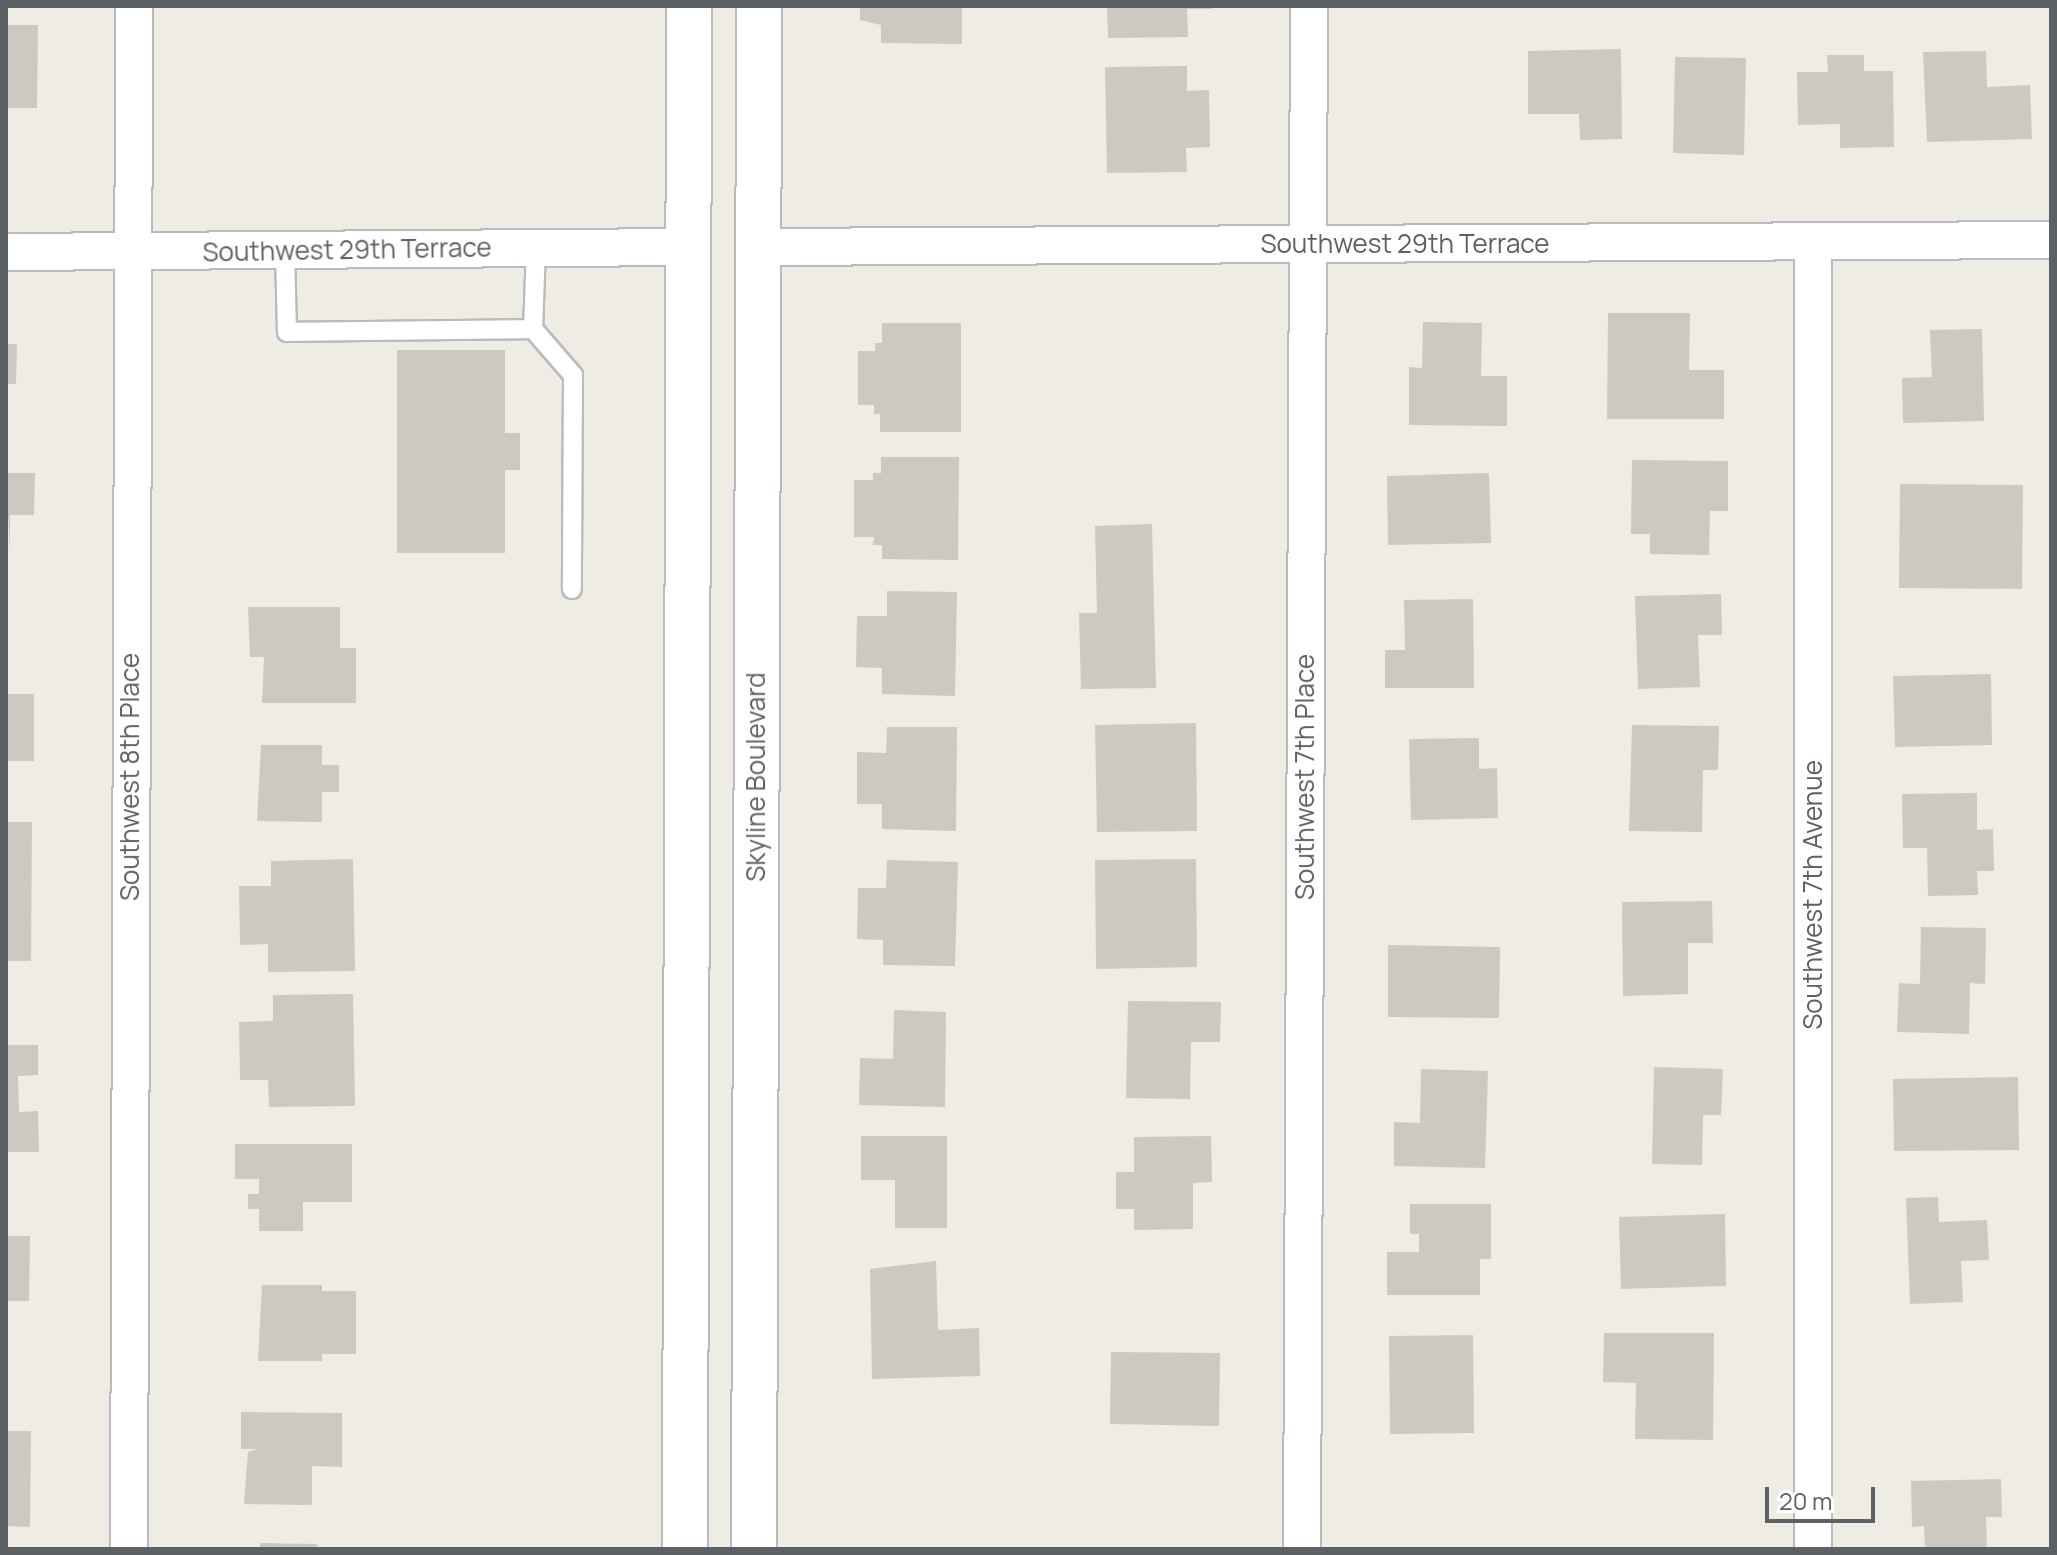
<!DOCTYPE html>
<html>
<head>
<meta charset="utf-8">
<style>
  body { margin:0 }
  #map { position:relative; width:2057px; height:1555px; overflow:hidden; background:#efece3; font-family:Manrope,sans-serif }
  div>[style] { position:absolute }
  .building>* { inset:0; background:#ccc9c2 }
  .roads { filter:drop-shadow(2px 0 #b8bcc1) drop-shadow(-2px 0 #b8bcc1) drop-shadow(0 2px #b8bcc1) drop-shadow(0 -2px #b8bcc1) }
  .lane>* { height:18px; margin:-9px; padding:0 9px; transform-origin:9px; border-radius:9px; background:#fff }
  .street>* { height:36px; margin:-18px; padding:0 18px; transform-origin:18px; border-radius:18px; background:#fff }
  .secondary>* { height:44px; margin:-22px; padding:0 22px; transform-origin:22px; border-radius:22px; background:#fff }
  span { translate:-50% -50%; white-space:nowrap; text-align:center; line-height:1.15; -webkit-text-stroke:6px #fff; paint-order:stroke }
  .street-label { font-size:26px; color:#5b6165 }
  .frame { position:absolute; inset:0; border:8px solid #5b6165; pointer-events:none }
  .scale { position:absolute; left:1765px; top:1487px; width:110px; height:36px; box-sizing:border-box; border:4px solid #5b6165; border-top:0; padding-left:10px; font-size:24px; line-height:28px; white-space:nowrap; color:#5b6165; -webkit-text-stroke:6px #fff; paint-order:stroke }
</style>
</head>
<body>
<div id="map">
  <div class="building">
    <i style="clip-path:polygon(860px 6px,962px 6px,962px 44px,881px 43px,881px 25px,860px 20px)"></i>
    <i style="clip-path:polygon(1107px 6px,1212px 6px,1212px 9px,1187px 9px,1188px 37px,1108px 38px)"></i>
    <i style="clip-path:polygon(6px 25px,38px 25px,37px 108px,6px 108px)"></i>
    <i style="clip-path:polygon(1621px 49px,1622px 139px,1580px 140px,1579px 114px,1528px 114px,1528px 51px)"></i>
    <i style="clip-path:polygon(1986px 51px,1987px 87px,2030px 85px,2032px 139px,1927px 142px,1923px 52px)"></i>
    <i style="clip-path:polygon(1827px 55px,1864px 55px,1864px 71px,1893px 71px,1894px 147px,1840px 148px,1840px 124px,1798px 125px,1797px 72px,1828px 72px)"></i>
    <i style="clip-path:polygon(1675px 57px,1746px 58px,1744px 155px,1673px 153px)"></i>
    <i style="clip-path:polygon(1187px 66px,1187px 91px,1209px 90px,1210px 147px,1186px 148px,1187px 172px,1107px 173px,1105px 67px)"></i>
    <i style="clip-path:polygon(1608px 313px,1690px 313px,1689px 370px,1724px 370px,1724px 419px,1607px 419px)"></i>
    <i style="clip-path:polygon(1423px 322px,1482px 323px,1481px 376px,1507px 376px,1507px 426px,1409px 425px,1409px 367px,1422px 368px)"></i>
    <i style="clip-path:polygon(882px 323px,961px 323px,961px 432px,880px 432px,880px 414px,874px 414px,874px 405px,858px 405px,858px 351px,875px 351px,875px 343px,882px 343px)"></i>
    <i style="clip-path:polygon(1982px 329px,1984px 421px,1903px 423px,1902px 378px,1932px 377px,1930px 330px)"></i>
    <i style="clip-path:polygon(6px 344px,17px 344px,16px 384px,6px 384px)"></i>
    <i style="clip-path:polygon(397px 350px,505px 350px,505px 433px,520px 433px,520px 470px,505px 470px,505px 553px,397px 553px)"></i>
    <i style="clip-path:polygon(881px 457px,959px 457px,958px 560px,882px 559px,882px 545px,873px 545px,874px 537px,854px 537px,854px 480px,873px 480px,873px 473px,881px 473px)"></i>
    <i style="clip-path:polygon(1632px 460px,1728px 461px,1728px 511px,1710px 511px,1709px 555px,1650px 554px,1650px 534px,1631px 534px)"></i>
    <i style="clip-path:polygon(6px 473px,35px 473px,34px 515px,10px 515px,10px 552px)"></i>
    <i style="clip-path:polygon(1489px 473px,1491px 543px,1388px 545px,1387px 476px)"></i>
    <i style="clip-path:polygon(1900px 484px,2023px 485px,2022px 589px,1899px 588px)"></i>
    <i style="clip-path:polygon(1152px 524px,1156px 688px,1081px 689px,1079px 613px,1097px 613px,1095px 526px)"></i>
    <i style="clip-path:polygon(887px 591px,957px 592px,955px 696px,882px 694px,882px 668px,856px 667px,857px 616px,887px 616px)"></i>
    <i style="clip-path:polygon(1721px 594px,1722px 635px,1698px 635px,1700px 687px,1638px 689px,1635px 596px)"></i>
    <i style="clip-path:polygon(1473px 599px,1474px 688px,1385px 688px,1385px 650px,1405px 650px,1404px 600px)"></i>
    <i style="clip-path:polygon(248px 607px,340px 607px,340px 648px,356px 648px,356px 703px,262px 703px,264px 657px,250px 657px)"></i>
    <i style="clip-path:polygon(1991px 674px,1992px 745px,1895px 747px,1893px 676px)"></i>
    <i style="clip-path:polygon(6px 694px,34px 694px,34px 761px,6px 761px)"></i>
    <i style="clip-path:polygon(1196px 723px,1197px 831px,1097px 832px,1095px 725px)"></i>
    <i style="clip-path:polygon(1632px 725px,1719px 726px,1718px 770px,1703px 770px,1702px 832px,1629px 831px)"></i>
    <i style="clip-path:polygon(887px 727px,957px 727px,956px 831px,882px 829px,882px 804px,857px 804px,857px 752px,886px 753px)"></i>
    <i style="clip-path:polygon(1479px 738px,1479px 769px,1497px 768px,1498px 818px,1411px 820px,1409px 739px)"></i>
    <i style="clip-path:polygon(261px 745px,322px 745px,322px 765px,339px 765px,339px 792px,322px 792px,322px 822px,257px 821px)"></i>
    <i style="clip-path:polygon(1977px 793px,1977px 830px,1993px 829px,1994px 871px,1977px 871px,1978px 895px,1928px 896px,1927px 848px,1903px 848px,1902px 794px)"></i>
    <i style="clip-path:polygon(6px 822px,32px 822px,31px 961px,6px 961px)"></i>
    <i style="clip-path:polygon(353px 859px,355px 971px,268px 972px,268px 944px,240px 945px,239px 886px,271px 886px,271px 861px)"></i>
    <i style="clip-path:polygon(1196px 859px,1197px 967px,1096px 969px,1095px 860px)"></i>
    <i style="clip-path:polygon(887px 860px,958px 862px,955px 966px,883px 965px,883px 940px,857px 939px,858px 888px,886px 888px)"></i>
    <i style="clip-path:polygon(1712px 901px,1713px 943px,1688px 943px,1688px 994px,1623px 996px,1622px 902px)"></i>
    <i style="clip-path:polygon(1921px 927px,1986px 928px,1985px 984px,1970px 983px,1969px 1034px,1897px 1032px,1899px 983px,1920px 984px)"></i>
    <i style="clip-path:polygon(1388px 945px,1500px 947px,1499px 1018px,1388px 1017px)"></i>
    <i style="clip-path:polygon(353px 994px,355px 1106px,269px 1107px,268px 1080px,240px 1080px,239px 1022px,273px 1021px,273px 995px)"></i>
    <i style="clip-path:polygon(1128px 1001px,1221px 1002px,1220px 1042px,1191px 1042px,1190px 1099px,1126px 1098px)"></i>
    <i style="clip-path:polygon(894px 1010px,946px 1012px,945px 1107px,859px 1105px,860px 1058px,893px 1059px)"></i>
    <i style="clip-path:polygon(6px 1045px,38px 1045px,38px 1075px,18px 1076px,19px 1112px,38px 1111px,39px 1152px,6px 1152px)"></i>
    <i style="clip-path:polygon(1654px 1067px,1723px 1069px,1721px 1115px,1703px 1115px,1702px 1165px,1652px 1164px)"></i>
    <i style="clip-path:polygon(1421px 1069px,1488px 1071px,1485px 1168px,1394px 1166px,1394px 1122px,1420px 1123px)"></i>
    <i style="clip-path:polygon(2018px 1077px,2019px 1150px,1894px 1151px,1893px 1079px)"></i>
    <i style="clip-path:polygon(861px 1136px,947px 1136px,947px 1228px,895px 1228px,895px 1180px,861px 1180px)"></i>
    <i style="clip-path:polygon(1211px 1136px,1212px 1182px,1193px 1183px,1193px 1229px,1134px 1230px,1134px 1209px,1116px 1209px,1116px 1172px,1134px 1172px,1134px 1137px)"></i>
    <i style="clip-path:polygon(235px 1144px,352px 1144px,352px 1202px,303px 1202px,303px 1231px,259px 1231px,259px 1209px,248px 1209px,248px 1194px,259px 1194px,259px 1179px,235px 1179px)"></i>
    <i style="clip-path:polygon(1938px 1197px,1939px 1222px,1987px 1220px,1989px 1260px,1961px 1261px,1963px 1302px,1910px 1304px,1906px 1198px)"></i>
    <i style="clip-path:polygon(1410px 1204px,1491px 1204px,1491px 1259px,1480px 1259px,1480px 1295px,1387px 1295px,1387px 1252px,1419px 1252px,1419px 1234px,1410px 1234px)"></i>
    <i style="clip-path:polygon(1725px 1214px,1726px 1286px,1621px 1289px,1619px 1217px)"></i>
    <i style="clip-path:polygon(6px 1236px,30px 1236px,29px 1301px,6px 1301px)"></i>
    <i style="clip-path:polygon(936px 1261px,938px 1330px,979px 1328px,980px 1376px,872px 1379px,870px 1269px)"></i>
    <i style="clip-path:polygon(262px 1285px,322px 1285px,322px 1291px,356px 1291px,356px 1354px,322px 1354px,322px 1361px,258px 1361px)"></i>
    <i style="clip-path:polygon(1604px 1333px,1714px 1333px,1713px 1440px,1635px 1439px,1636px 1383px,1603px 1382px)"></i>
    <i style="clip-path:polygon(1473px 1335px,1474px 1433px,1390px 1434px,1389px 1336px)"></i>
    <i style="clip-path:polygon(1111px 1352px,1220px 1353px,1219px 1426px,1110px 1424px)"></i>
    <i style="clip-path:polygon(241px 1412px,342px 1413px,342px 1467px,312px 1466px,312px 1505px,244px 1504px,248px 1452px,257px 1449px,241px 1449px)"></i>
    <i style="clip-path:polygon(6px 1431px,31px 1431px,30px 1527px,6px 1526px)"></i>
    <i style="clip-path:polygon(2001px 1479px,2002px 1517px,1986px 1517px,1987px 1549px,1925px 1549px,1924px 1526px,1912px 1527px,1911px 1481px)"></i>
    <i style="clip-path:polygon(260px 1543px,317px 1544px,317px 1549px,260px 1549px)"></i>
  </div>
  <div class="roads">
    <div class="lane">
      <i style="left:536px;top:248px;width:81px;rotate:92.1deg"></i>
      <i style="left:533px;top:329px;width:61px;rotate:49deg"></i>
      <i style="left:573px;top:375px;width:214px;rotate:90.3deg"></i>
      <i style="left:285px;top:251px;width:81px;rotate:88.6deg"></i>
      <i style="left:287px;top:332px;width:246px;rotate:-0.7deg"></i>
    </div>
    <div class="street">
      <i style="left:1813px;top:241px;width:1308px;rotate:90deg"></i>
      <i style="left:759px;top:247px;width:1292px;rotate:-0.31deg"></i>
      <i style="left:6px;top:252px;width:683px;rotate:-0.42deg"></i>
      <i style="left:129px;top:1549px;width:1543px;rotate:-89.81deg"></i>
      <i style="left:1302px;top:1549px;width:1543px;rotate:-89.74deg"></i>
    </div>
    <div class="secondary">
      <i style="left:685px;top:1549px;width:1543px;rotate:-89.85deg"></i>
      <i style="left:754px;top:1549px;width:1543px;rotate:-89.81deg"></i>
    </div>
  </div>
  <div class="street-label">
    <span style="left:1405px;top:244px">Southwest 29th Terrace</span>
    <span style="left:347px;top:250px;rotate:-1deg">Southwest 29th Terrace</span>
    <span style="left:130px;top:777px;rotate:-90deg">Southwest 8th Place</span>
    <span style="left:756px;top:777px;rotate:-90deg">Skyline Boulevard</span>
    <span style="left:1305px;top:777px;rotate:-90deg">Southwest 7th Place</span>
    <span style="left:1813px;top:895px;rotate:-90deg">Southwest 7th Avenue</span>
  </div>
  <div class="frame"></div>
  <div class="scale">20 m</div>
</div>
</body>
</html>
